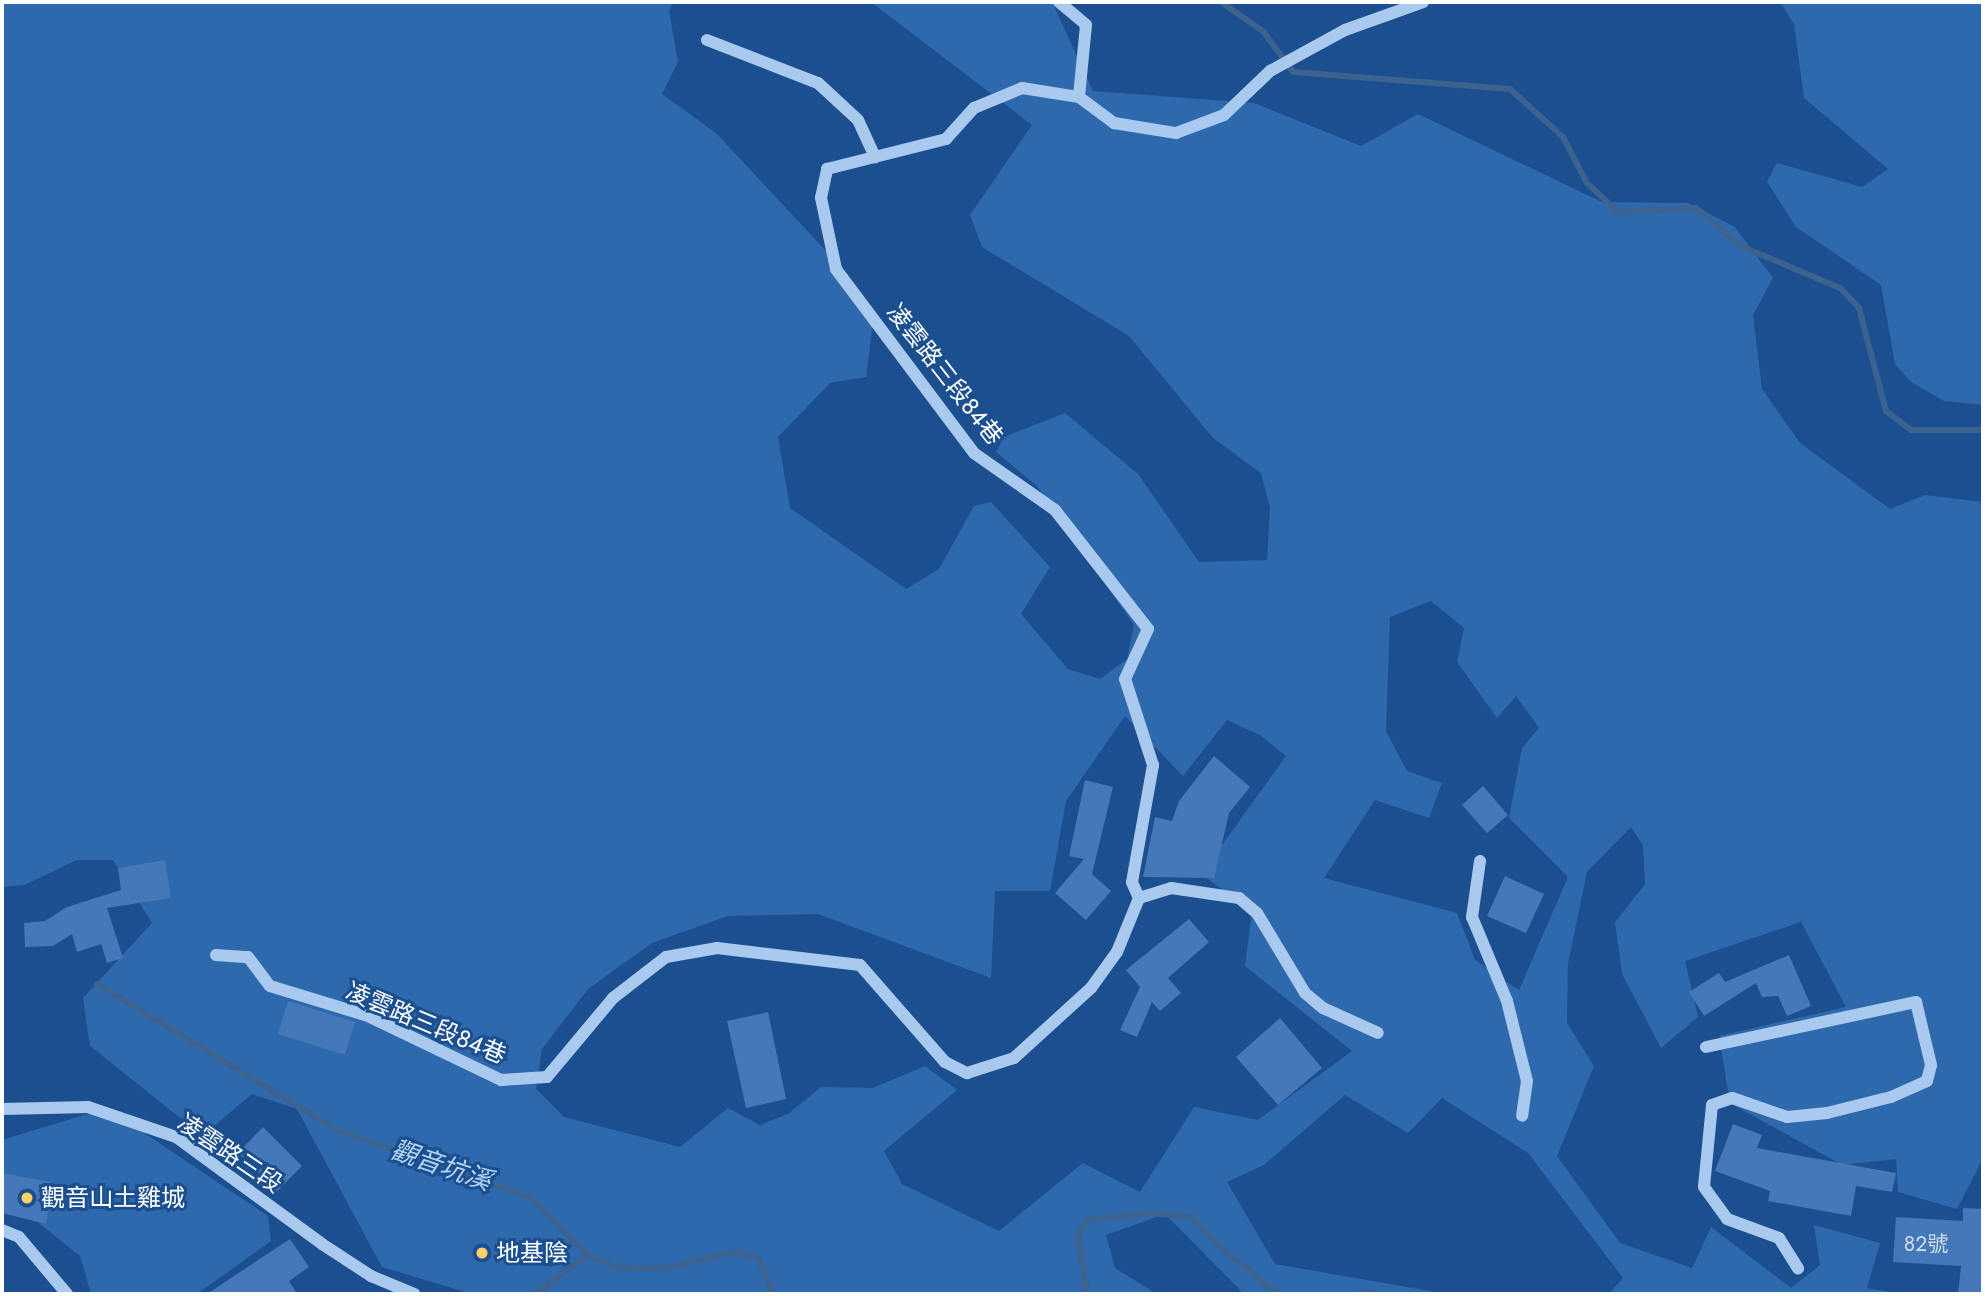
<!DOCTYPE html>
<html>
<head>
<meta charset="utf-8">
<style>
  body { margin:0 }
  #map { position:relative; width:1985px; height:1296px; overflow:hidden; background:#1b4f8f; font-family:Jost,"Noto Sans TC",sans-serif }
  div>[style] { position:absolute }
  .green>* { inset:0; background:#2e69ad }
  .stream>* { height:6px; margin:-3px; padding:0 3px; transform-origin:3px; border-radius:3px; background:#3c6290 }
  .building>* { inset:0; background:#4478b7 }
  .minor>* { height:12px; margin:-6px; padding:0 6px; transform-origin:6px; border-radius:6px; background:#a9c9ee }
  .dots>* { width:19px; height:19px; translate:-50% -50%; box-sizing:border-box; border:4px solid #1b4f8f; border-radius:50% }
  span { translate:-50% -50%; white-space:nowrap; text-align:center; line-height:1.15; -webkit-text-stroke:6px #1b4f8f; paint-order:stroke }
  .number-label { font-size:21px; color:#d0dded }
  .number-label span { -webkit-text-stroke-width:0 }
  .street-label { font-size:24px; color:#fff }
  .poi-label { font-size:24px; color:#fff }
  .left { translate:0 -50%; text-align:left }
  .water-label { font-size:26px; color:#b5d3f5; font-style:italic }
  .frame { position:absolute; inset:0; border:4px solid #fff; pointer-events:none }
</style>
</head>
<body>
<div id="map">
  <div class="green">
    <i style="clip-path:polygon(evenodd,2px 2px,674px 2px,669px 11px,678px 62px,662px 94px,716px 133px,826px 251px,873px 322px,866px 377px,830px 383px,778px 437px,790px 508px,906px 589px,939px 569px,974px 506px,991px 502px,1050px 567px,1021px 614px,1068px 669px,1100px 679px,1127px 659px,1134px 625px,1037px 486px,996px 452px,1004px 437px,1065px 413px,1138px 474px,1199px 562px,1267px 560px,1270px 508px,1261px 473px,1213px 438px,1129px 336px,982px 247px,970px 215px,1032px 125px,871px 2px,1052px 2px,1093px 91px,1254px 103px,1361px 146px,1418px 114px,1602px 202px,1688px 203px,1735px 227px,1773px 278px,1753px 315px,1762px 389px,1800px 443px,1890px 509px,1925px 495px,1983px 502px,1983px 1158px,1957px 1209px,1898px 1192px,1896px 1159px,1842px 1165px,1730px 1103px,1719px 1036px,1846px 1007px,1801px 922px,1685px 961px,1698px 1017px,1661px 1048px,1622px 974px,1615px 922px,1645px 884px,1643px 845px,1631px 827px,1587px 872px,1568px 963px,1567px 1023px,1594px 1066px,1557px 1156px,1620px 1243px,1692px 1268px,1711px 1227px,1791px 1288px,1820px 1265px,1814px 1225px,1880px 1243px,1867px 1288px,1902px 1294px,1609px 1294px,1623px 1278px,1528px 1153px,1442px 1098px,1408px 1133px,1345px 1095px,1264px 1165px,1227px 1182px,1275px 1264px,1447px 1294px,1244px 1294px,1165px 1214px,1106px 1235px,1115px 1268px,1157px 1294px,472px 1294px,382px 1267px,297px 1109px,252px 1094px,214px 1126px,189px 1125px,90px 1046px,83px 998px,152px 923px,113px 860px,77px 860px,24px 885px,2px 887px,2px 2px,1431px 601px,1464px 628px,1457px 662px,1497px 718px,1516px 696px,1539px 728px,1522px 748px,1509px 818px,1568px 877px,1519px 990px,1475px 960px,1457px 913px,1324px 878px,1375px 800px,1429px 818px,1442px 783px,1407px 771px,1386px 731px,1390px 617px,1431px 601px,2px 2px,1125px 716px,1183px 776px,1227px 720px,1260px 735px,1286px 756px,1201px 874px,1252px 911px,1245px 966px,1352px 1051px,1258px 1120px,1194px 1107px,1140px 1192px,1083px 1163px,999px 1231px,902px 1184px,884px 1151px,957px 1090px,925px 1066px,873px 1088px,821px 1087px,788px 1114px,760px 1125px,728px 1108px,680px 1147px,564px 1117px,536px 1089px,542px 1049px,588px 989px,652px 943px,728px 916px,818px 914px,991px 978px,995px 891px,1050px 891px,1066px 801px,1125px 716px)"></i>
    <i style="clip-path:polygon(1780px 2px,1983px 2px,1983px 405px,1944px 401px,1911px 382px,1895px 364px,1881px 285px,1796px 227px,1767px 182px,1777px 163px,1862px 187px,1888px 169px,1804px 98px,1794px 24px)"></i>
    <i style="clip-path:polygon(107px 1108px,268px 1216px,271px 1241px,197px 1294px,91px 1294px,80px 1256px,25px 1212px,2px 1206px,2px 1140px)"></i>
  </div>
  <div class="stream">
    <i style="left:1221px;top:2px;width:52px;rotate:34.9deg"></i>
    <i style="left:1264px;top:32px;width:49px;rotate:54.1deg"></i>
    <i style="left:1293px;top:72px;width:218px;rotate:4.5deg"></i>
    <i style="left:1510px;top:89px;width:72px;rotate:42.2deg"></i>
    <i style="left:1563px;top:137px;width:52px;rotate:62.4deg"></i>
    <i style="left:1587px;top:183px;width:42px;rotate:43.1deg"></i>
    <i style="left:1618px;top:212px;width:78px;rotate:-2.9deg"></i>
    <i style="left:1696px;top:208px;width:59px;rotate:40.2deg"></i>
    <i style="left:1741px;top:246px;width:108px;rotate:23deg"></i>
    <i style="left:1840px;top:288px;width:28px;rotate:46deg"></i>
    <i style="left:1859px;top:308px;width:106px;rotate:75.3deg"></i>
    <i style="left:1886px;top:411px;width:31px;rotate:37deg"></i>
    <i style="left:1911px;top:430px;width:72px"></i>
    <i style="left:97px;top:984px;width:281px;rotate:31.3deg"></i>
    <i style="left:337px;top:1130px;width:206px;rotate:19.3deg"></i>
    <i style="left:531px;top:1198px;width:81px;rotate:45deg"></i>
    <i style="left:588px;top:1255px;width:34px;rotate:23deg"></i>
    <i style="left:619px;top:1268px;width:42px;rotate:1.4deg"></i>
    <i style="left:661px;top:1269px;width:76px;rotate:-12.9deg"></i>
    <i style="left:735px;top:1252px;width:24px;rotate:15deg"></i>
    <i style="left:758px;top:1258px;width:39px;rotate:67deg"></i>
    <i style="left:535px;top:1294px;width:66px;rotate:-36.3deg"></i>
    <i style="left:1087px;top:1294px;width:60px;rotate:-98.7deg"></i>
    <i style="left:1078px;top:1235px;width:17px;rotate:-59deg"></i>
    <i style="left:1087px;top:1220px;width:65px;rotate:-6.1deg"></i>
    <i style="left:1152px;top:1213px;width:39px;rotate:6deg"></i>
    <i style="left:1191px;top:1217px;width:52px;rotate:45deg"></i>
    <i style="left:1228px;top:1254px;width:65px;rotate:38.1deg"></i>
    <i style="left:1359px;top:1294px;width:14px"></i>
  </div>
  <div class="building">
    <i style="clip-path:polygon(1214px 756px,1250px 787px,1229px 813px,1214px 878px,1143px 877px,1155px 817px,1172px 821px,1179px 801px)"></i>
    <i style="clip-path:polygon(1085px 780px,1113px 787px,1092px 874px,1111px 891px,1086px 920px,1055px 893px,1084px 859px,1069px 856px)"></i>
    <i style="clip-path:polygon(1483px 786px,1508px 815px,1487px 833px,1462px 805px)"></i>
    <i style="clip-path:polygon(165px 860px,171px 898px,107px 908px,123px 958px,107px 963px,101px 944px,77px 952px,72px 934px,53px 946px,25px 947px,24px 923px,45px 921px,67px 907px,121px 890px,118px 868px)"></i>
    <i style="clip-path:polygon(1505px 876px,1544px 894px,1526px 933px,1487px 916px)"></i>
    <i style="clip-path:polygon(1189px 919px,1209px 942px,1168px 978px,1181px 993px,1160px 1011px,1152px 1002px,1137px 1037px,1120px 1030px,1140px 987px,1126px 970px)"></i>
    <i style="clip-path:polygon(1789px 955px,1811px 1006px,1787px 1016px,1778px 996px,1762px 997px,1756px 983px,1704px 1016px,1689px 992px,1719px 973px,1725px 982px)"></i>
    <i style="clip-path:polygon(288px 1001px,355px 1022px,345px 1055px,278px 1034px)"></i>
    <i style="clip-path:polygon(768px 1012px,786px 1099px,746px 1108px,727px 1021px)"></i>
    <i style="clip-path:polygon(1280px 1018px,1322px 1068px,1278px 1105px,1236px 1057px)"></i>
    <i style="clip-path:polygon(1733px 1124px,1762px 1135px,1757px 1148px,1896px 1173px,1892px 1192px,1856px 1186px,1851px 1216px,1768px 1201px,1770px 1191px,1715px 1171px)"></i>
    <i style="clip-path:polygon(263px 1127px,302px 1166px,277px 1191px,238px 1153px)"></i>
    <i style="clip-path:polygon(2px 1173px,54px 1183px,46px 1224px,2px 1213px)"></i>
    <i style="clip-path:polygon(1963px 1208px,1983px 1209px,1983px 1294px,1958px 1294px,1961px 1266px,1893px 1262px,1896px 1217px,1963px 1221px)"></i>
    <i style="clip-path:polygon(290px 1239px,309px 1267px,289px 1281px,297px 1294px,207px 1294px)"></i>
  </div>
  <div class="minor">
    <i style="left:1059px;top:2px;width:35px;rotate:40deg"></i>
    <i style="left:1086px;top:25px;width:72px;rotate:95.6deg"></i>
    <i style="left:1079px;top:97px;width:44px;rotate:36.6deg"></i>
    <i style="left:1114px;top:123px;width:63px;rotate:9.2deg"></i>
    <i style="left:1176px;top:133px;width:51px;rotate:-20.6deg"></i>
    <i style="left:1224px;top:115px;width:64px;rotate:-43.7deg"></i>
    <i style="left:1270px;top:71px;width:85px;rotate:-28.7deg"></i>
    <i style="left:1345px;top:30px;width:83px;rotate:-19.7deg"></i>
    <i style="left:707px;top:40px;width:119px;rotate:21.2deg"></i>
    <i style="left:818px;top:83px;width:54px;rotate:42.8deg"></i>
    <i style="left:858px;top:120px;width:41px;rotate:65.3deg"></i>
    <i style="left:1480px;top:861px;width:57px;rotate:98.1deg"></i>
    <i style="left:1472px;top:917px;width:91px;rotate:67.4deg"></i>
    <i style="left:1507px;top:1001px;width:82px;rotate:76deg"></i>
    <i style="left:1527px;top:1081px;width:35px;rotate:98deg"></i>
    <i style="left:1139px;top:898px;width:34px;rotate:-17deg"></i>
    <i style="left:1171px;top:888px;width:69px;rotate:8.4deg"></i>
    <i style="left:1239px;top:898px;width:23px;rotate:40deg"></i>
    <i style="left:1257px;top:913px;width:93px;rotate:59deg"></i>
    <i style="left:1305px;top:993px;width:23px;rotate:40deg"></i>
    <i style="left:1323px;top:1008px;width:60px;rotate:24.4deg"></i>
    <i style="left:216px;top:955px;width:32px;rotate:4deg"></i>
    <i style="left:248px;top:957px;width:36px;rotate:53deg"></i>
    <i style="left:270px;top:986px;width:102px;rotate:17deg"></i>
    <i style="left:368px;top:1016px;width:148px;rotate:25.7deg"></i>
    <i style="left:501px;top:1080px;width:46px;rotate:-3.7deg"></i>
    <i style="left:547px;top:1077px;width:103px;rotate:-50.1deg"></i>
    <i style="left:613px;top:998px;width:67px;rotate:-37.7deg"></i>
    <i style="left:666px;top:957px;width:52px;rotate:-10deg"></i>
    <i style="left:717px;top:948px;width:144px;rotate:6.8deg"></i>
    <i style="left:860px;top:965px;width:129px;rotate:48.8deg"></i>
    <i style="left:945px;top:1062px;width:25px;rotate:27deg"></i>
    <i style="left:967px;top:1073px;width:49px;rotate:-17.7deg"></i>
    <i style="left:1014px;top:1058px;width:104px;rotate:-42.3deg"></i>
    <i style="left:1091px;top:988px;width:44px;rotate:-54.2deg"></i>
    <i style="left:1117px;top:952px;width:58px;rotate:-67.8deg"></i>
    <i style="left:1139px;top:898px;width:17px;rotate:-114deg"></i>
    <i style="left:1132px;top:882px;width:119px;rotate:-79.8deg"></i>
    <i style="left:1153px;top:765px;width:90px;rotate:-108deg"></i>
    <i style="left:1125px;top:679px;width:55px;rotate:-65.3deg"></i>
    <i style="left:1148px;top:629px;width:151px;rotate:-128deg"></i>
    <i style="left:1055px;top:510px;width:99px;rotate:-144.9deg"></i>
    <i style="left:974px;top:453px;width:230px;rotate:-126.9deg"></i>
    <i style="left:836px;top:269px;width:73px;rotate:-101.9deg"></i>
    <i style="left:821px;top:198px;width:30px;rotate:-78deg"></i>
    <i style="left:827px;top:169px;width:123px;rotate:-14.1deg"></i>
    <i style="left:946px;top:139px;width:42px;rotate:-47.9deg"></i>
    <i style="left:974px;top:108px;width:52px;rotate:-22.6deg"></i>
    <i style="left:1022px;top:88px;width:58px;rotate:9deg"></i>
    <i style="left:1706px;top:1047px;width:215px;rotate:-12.1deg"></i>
    <i style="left:1916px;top:1002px;width:65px;rotate:76.6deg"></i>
    <i style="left:1931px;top:1065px;width:16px;rotate:104deg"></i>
    <i style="left:1927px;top:1081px;width:39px;rotate:156deg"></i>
    <i style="left:1891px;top:1097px;width:66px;rotate:166deg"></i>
    <i style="left:1827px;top:1113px;width:40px;rotate:174.3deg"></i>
    <i style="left:1787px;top:1117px;width:58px;rotate:-160.9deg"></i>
    <i style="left:1732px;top:1098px;width:21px;rotate:161deg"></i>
    <i style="left:1712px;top:1105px;width:82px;rotate:95.6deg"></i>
    <i style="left:1704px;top:1187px;width:39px;rotate:54deg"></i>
    <i style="left:1727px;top:1219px;width:55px;rotate:20.1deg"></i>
    <i style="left:1779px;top:1238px;width:36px;rotate:58deg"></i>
    <i style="left:2px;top:1109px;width:86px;rotate:-1.3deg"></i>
    <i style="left:88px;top:1107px;width:93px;rotate:18.8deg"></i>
    <i style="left:176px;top:1137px;width:181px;rotate:36.2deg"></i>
    <i style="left:322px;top:1244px;width:59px;rotate:33.1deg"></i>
    <i style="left:371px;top:1276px;width:47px;rotate:22.7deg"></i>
    <i style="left:2px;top:1230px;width:18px;rotate:22deg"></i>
    <i style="left:19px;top:1237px;width:75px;rotate:49.9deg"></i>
  </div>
  <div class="dots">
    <i style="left:27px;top:1198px;background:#ffd166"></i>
    <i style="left:482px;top:1253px;background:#ffd166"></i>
  </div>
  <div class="number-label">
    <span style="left:1926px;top:1244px">82號</span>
  </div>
  <div class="street-label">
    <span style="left:945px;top:374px;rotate:52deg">凌雲路三段84巷</span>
    <span style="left:426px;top:1023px;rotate:23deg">凌雲路三段84巷</span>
    <span style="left:230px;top:1153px;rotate:34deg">凌雲路三段</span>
  </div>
  <div class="poi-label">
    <span class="left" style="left:41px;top:1198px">觀音山土雞城</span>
    <span class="left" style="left:496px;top:1253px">地基陰</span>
  </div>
  <div class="water-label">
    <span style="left:441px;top:1166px;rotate:19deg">觀音坑溪</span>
  </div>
  <div class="frame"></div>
</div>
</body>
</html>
